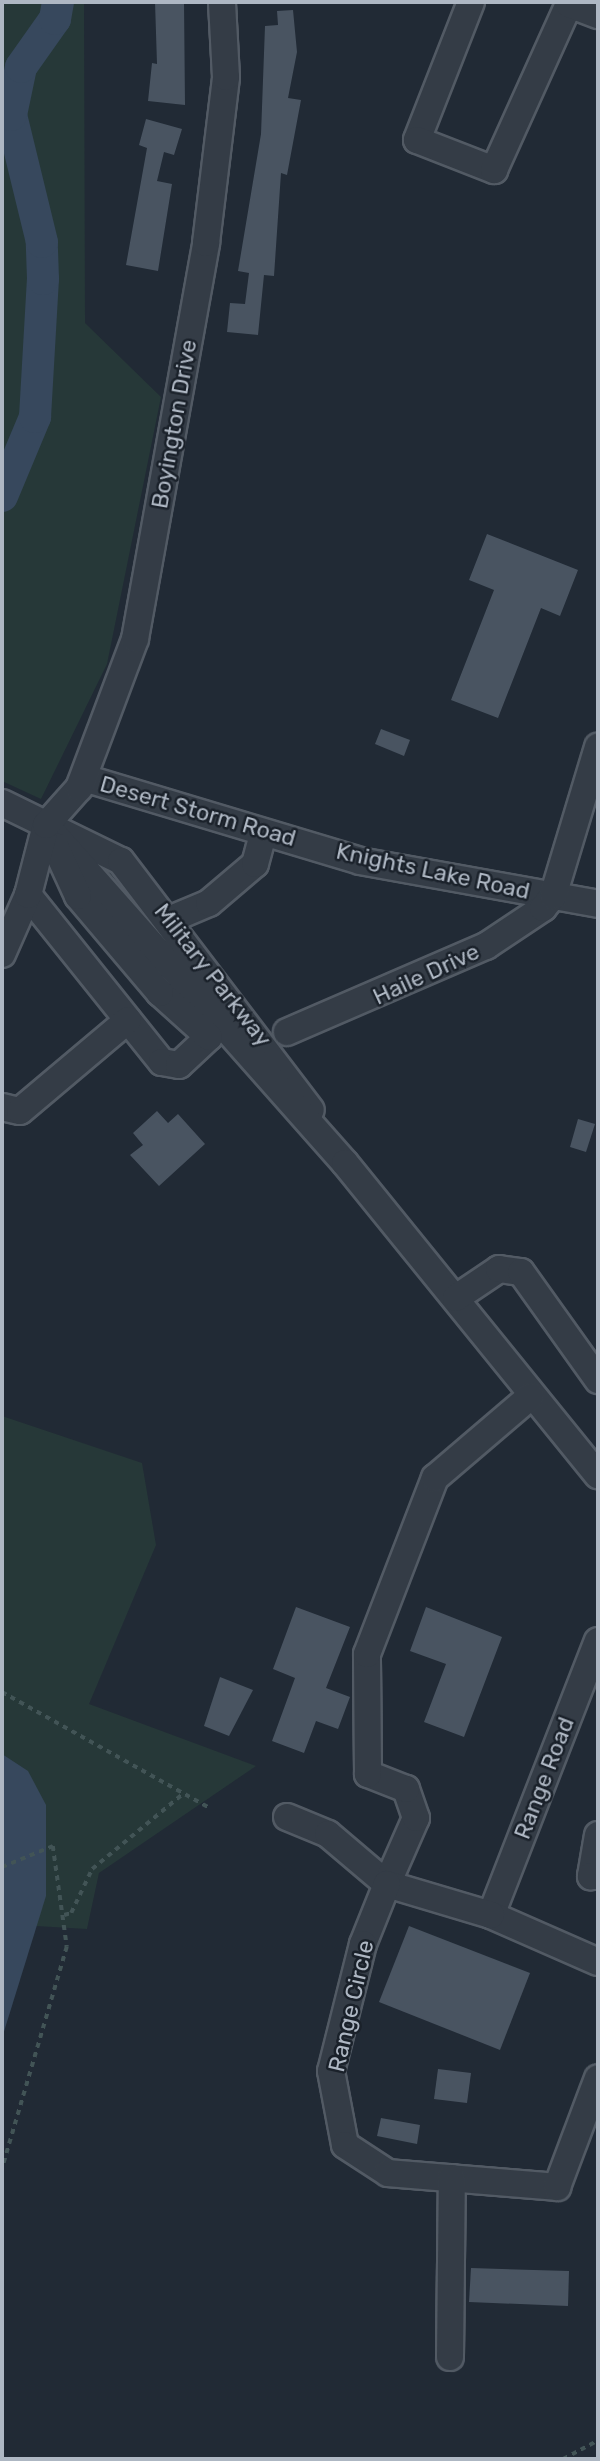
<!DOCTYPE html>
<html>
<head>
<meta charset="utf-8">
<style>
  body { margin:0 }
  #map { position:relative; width:600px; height:2461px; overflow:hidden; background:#212a35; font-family:Rubik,sans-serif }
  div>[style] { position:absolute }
  .green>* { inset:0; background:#263838 }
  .water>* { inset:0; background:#37485d }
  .river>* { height:32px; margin:-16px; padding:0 16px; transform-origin:16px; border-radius:16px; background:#37485d }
  .building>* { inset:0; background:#495461 }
  .path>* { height:3.5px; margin-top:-1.75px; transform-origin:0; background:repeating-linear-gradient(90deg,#425456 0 5px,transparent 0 10px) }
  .roads { filter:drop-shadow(2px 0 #525a64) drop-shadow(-2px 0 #525a64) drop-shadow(0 2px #525a64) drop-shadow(0 -2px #525a64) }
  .minor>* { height:26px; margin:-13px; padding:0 13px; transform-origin:13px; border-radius:13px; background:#343c46 }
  span { translate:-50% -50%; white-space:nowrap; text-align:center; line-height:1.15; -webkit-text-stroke:5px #1a212a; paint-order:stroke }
  .street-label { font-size:23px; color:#aeb7c3 }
  .frame { position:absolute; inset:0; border:4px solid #aeb7c3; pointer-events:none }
</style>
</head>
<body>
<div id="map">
  <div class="green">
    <i style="clip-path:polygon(2px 2px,84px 2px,85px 323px,161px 397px,107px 664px,41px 799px,2px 781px)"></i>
    <i style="clip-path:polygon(2px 1416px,142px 1463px,156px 1545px,89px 1704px,256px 1766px,99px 1873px,87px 1929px,2px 1924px)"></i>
  </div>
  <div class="water">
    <i style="clip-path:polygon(2px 1754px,28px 1771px,46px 1805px,46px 1896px,2px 2038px)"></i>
  </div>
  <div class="river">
    <i style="left:2px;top:496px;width:86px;rotate:-67.3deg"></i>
    <i style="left:35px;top:417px;width:138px;rotate:-86.7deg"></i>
    <i style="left:43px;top:279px;width:37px;rotate:-92deg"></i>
    <i style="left:42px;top:242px;width:131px;rotate:-103.7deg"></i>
    <i style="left:11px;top:115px;width:49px;rotate:-78.2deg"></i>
    <i style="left:21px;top:67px;width:59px;rotate:-54.7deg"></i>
    <i style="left:55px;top:19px;width:17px;rotate:-80deg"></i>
  </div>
  <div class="building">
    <i style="clip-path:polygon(155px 2px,184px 2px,185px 105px,148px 101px,152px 63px,157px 64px)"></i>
    <i style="clip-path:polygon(293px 10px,297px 52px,288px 98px,301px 100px,287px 175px,281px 173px,274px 276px,264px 275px,258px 335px,227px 332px,230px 303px,245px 304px,249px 273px,238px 271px,261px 134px,265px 26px,278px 25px,277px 11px)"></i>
    <i style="clip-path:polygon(146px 119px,182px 129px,174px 155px,164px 152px,157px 181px,172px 184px,158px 271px,126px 265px,147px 148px,139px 145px)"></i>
    <i style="clip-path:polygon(487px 534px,578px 570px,560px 616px,541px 608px,498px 718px,451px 700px,494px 590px,469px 580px)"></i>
    <i style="clip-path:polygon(381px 729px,410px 740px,404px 756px,375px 744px)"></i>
    <i style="clip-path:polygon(157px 1111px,168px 1123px,178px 1114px,205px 1144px,159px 1186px,130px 1155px,143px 1145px,133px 1133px)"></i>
    <i style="clip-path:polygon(578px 1119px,595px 1124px,586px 1152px,570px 1147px)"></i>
    <i style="clip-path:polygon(296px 1607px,350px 1627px,326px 1688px,350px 1697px,338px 1729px,316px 1721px,304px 1753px,272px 1741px,295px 1678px,273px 1669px)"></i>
    <i style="clip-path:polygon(426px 1607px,502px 1637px,464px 1737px,424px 1722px,446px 1664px,410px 1651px)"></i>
    <i style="clip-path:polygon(220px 1677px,253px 1690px,229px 1736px,204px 1726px)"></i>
    <i style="clip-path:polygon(409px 1926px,530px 1973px,500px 2050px,379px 2002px)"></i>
    <i style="clip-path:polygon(438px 2069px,471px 2073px,467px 2103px,434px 2099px)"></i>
    <i style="clip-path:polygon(381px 2118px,420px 2125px,417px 2144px,377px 2136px)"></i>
    <i style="clip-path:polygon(471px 2268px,569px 2271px,568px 2306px,469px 2302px)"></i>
  </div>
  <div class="path">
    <i style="left:2px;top:1692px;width:236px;rotate:29.2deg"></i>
    <i style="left:2px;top:1867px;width:55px;rotate:-22.4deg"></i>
    <i style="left:53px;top:1846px;width:102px;rotate:82.1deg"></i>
    <i style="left:67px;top:1947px;width:231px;rotate:106.3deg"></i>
    <i style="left:64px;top:1915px;width:7px;rotate:-16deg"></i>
    <i style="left:71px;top:1913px;width:49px;rotate:-64.5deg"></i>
    <i style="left:92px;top:1869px;width:119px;rotate:-39.6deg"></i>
    <i style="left:563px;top:2459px;width:40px;rotate:-28deg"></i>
  </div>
  <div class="roads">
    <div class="minor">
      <i style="left:471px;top:2px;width:148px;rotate:111.4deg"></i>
      <i style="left:417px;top:140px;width:83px;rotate:21.3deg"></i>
      <i style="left:494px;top:170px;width:184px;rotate:-65.7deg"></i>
      <i style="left:569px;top:4px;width:31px;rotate:21deg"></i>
      <i style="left:84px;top:778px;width:288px;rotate:16.7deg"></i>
      <i style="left:360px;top:861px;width:242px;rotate:10.2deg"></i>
      <i style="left:2px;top:803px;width:132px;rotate:26deg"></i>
      <i style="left:121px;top:861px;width:313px;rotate:52.7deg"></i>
      <i style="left:46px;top:825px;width:451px;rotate:48.5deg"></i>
      <i style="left:345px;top:1163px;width:402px;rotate:51deg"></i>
      <i style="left:28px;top:895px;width:214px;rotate:51.3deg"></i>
      <i style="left:162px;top:1062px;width:17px;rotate:10deg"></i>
      <i style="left:179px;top:1065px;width:41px;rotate:-43deg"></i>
      <i style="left:209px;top:1037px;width:66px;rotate:-138.1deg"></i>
      <i style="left:160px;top:993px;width:127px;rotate:-130.2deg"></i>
      <i style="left:78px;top:896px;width:55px;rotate:-114.7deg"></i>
      <i style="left:171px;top:919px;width:41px;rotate:-22.8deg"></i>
      <i style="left:209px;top:903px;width:60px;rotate:-40.3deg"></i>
      <i style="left:255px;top:864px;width:30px;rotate:-75deg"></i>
      <i style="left:2px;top:954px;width:64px;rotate:-66.2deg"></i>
      <i style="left:28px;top:895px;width:72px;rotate:-75.6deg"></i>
      <i style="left:46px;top:825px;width:50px;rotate:-48.3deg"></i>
      <i style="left:79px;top:788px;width:159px;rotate:-69.4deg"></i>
      <i style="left:135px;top:639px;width:402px;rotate:-79.8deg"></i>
      <i style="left:206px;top:243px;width:167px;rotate:-83.1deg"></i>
      <i style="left:226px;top:77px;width:75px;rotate:-93.1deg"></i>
      <i style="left:287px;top:1032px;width:217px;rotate:-23.4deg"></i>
      <i style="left:486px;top:946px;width:69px;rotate:-33.7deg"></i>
      <i style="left:543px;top:908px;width:16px;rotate:-50deg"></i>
      <i style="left:553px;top:896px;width:156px;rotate:-73.2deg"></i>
      <i style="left:2px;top:1107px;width:18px;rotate:13deg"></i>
      <i style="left:20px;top:1111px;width:141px;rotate:-40.1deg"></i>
      <i style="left:456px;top:1298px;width:52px;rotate:-34deg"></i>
      <i style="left:499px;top:1269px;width:22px;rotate:8deg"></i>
      <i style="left:521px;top:1272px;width:133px;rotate:54.5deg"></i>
      <i style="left:287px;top:1817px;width:44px;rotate:22.5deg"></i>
      <i style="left:328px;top:1834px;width:77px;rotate:40.3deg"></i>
      <i style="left:387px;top:1884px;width:72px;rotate:-66.3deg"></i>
      <i style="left:416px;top:1818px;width:31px;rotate:-109deg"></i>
      <i style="left:406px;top:1789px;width:41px;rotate:-158.5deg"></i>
      <i style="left:368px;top:1774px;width:120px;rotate:-90.5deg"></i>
      <i style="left:367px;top:1654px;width:189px;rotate:-68.9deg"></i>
      <i style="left:435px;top:1478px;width:126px;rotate:-40.5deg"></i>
      <i style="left:598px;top:1835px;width:42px;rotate:99.7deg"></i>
      <i style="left:591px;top:1876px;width:7px"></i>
      <i style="left:491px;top:1915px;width:294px;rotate:-68.7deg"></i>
      <i style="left:598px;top:1962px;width:117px;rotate:-156.3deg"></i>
      <i style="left:491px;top:1915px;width:109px;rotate:-163.4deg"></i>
      <i style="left:387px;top:1884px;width:65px;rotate:111.8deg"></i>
      <i style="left:363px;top:1944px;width:131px;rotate:104.1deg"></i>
      <i style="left:331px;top:2071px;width:75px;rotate:79.3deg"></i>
      <i style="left:345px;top:2145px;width:51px;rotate:33.1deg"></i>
      <i style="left:388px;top:2173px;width:170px;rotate:4.7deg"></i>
      <i style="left:557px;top:2187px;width:116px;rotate:-69.4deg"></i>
      <i style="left:450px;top:2357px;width:179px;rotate:-89.4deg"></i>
    </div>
  </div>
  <div class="street-label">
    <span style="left:174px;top:424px;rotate:-80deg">Boyington Drive</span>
    <span style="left:198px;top:811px;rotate:16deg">Desert Storm Road</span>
    <span style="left:433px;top:871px;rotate:12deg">Knights Lake Road</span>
    <span style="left:426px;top:974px;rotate:-25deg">Haile Drive</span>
    <span style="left:213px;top:975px;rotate:52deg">Military Parkway</span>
    <span style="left:544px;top:1778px;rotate:-69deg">Range Road</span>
    <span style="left:351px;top:2006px;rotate:-77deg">Range Circle</span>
  </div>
  <div class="frame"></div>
</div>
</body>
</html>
